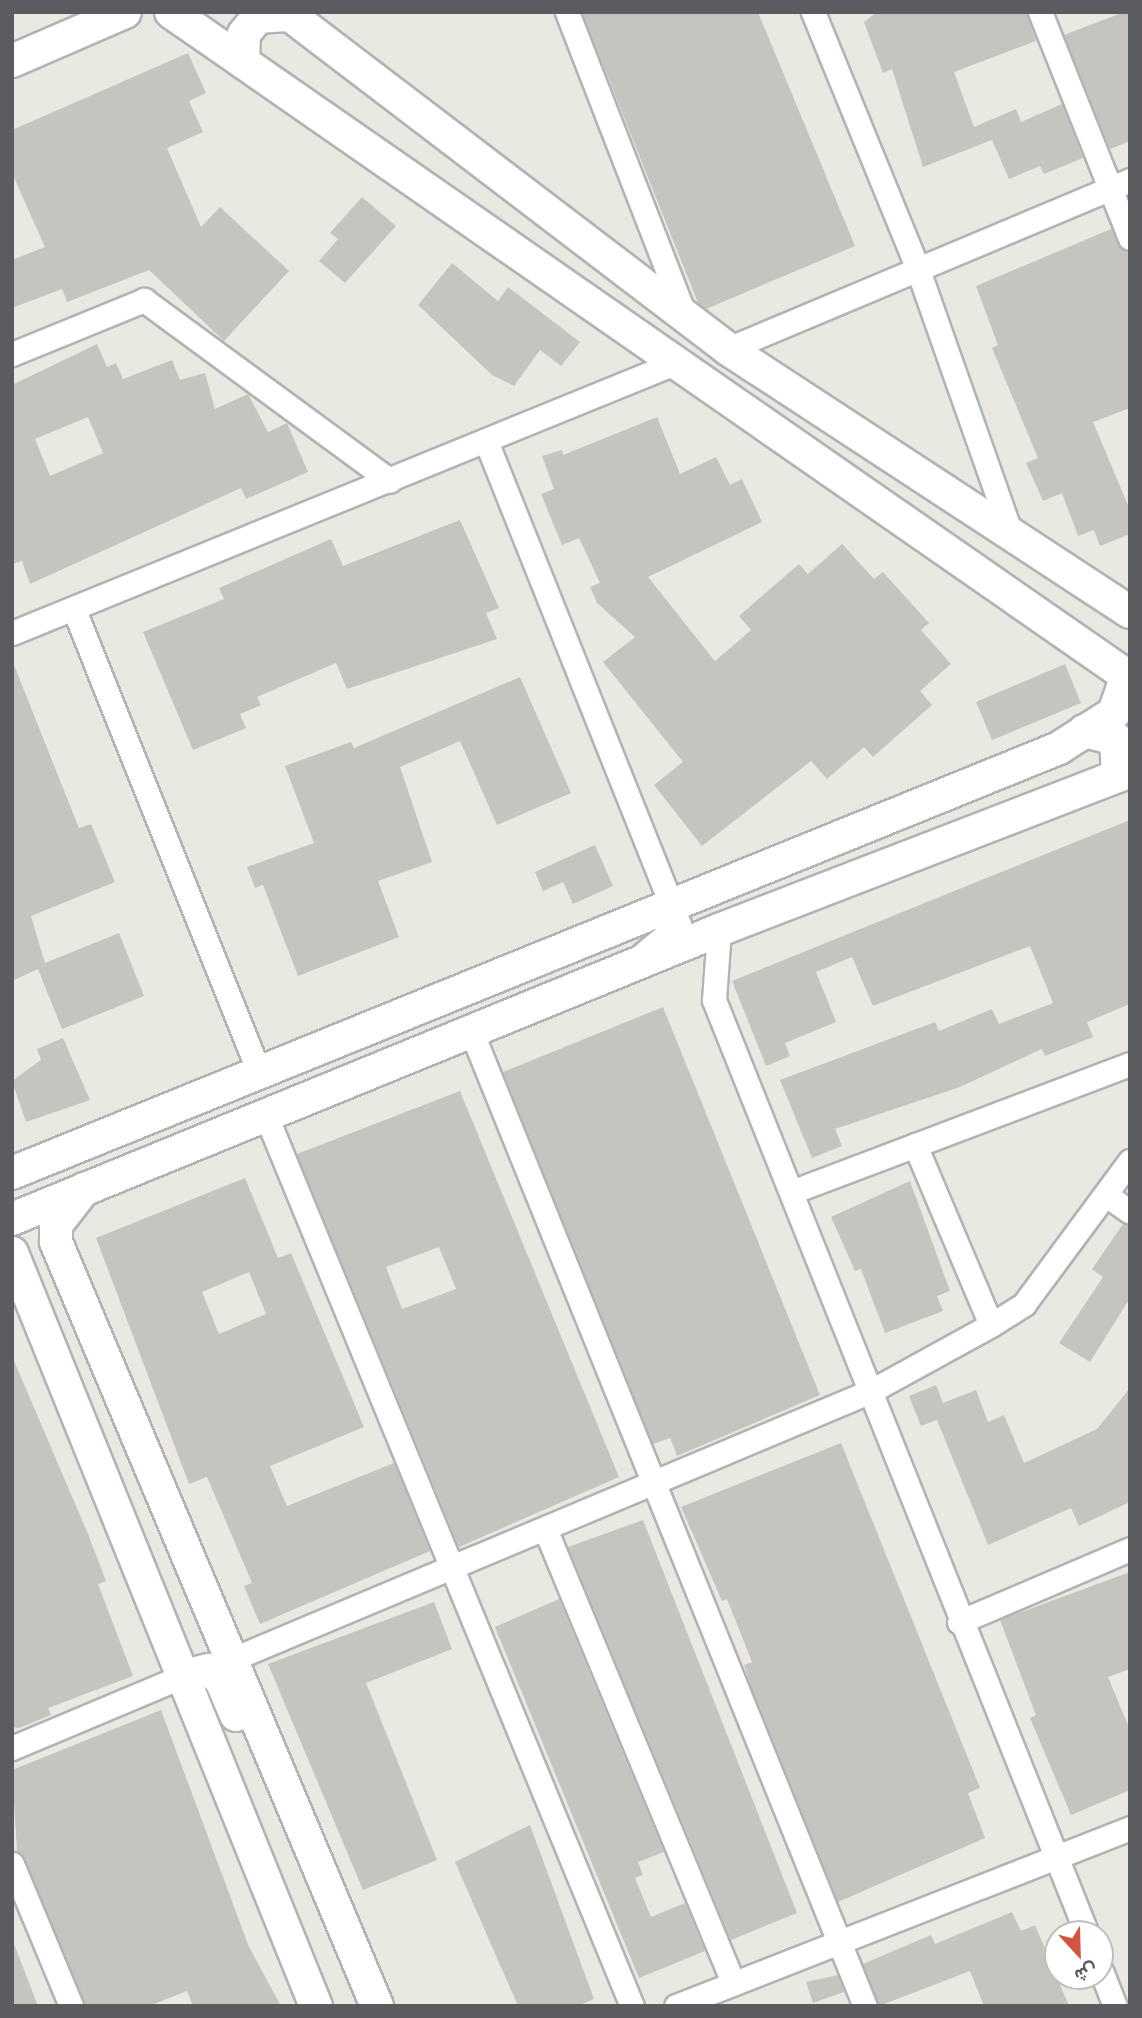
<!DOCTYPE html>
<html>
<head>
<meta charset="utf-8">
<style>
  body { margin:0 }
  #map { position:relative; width:1142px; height:2018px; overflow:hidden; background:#eae9e1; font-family:"Fira Sans Condensed",Vazirmatn,sans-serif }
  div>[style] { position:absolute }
  .building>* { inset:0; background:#c6c4be }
  .roads { filter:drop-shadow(2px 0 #b2b3b7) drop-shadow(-2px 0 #b2b3b7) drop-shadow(0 2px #b2b3b7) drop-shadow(0 -2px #b2b3b7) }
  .street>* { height:23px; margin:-11.5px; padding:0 11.5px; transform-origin:11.5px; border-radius:11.5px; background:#fff }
  .secondary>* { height:32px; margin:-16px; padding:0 16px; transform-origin:16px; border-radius:16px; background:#fff }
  span { translate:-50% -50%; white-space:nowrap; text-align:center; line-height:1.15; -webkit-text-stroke:7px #fff; paint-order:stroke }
  .frame { position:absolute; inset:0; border:14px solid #5a5c60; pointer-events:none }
  .north { position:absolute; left:1044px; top:1920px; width:70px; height:70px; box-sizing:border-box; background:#fff; border:2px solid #bdbebf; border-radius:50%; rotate:158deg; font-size:19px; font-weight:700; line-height:28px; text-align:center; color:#5a5c60 }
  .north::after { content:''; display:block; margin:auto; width:24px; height:32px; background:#d15541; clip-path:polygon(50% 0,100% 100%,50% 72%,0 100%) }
</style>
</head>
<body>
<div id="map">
  <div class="building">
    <i style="clip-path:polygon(582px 12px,758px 12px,855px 246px,706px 309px,698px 303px)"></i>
    <i style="clip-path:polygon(877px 12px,1026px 12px,1036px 41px,954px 72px,974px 127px,1016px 109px,1021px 122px,1062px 104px,1083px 158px,1044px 174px,1040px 166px,1009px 179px,992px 140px,923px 167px,892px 69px,883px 73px,864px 22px)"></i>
    <i style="clip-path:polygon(1124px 12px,1130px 12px,1130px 141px,1110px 149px,1064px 35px)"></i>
    <i style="clip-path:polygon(188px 53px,206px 93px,189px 101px,203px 132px,167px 148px,201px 227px,220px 207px,289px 271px,224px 341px,149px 270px,67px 302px,62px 289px,12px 308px,12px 260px,45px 247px,12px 173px,12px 130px)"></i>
    <i style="clip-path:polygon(362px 197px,396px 226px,345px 283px,319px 261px,338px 239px,330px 233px)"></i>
    <i style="clip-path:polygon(1111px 229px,1130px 252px,1130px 408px,1093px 422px,1130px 510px,1130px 534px,1100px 546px,1094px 530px,1078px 536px,1062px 493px,1043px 501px,1026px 463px,1038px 458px,992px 348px,998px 345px,976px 286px)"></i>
    <i style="clip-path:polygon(452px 263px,498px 301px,508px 287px,580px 342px,561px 366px,540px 350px,514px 386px,492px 375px,418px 305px)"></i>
    <i style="clip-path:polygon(evenodd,97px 344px,107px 367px,116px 363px,123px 379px,172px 360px,180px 380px,205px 373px,215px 409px,248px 394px,268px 432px,287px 423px,308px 472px,246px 499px,241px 488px,30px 584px,22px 561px,12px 564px,12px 385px,97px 344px,88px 417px,103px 453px,50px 476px,35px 439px,88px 417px)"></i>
    <i style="clip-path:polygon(657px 417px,680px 474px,716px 457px,730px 485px,742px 479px,762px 522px,648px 577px,715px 661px,751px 630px,739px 616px,799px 564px,808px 574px,842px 544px,874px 579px,883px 572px,929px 623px,921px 630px,951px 664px,920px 691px,932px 705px,873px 757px,864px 747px,827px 779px,811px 761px,702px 846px,654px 785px,683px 762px,603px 662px,635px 637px,597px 603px,590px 587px,600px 583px,579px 538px,562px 545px,541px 494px,554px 489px,542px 456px,562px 450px,563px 455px)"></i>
    <i style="clip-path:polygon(460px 520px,499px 608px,486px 613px,497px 639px,347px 689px,336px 663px,257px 697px,261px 705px,240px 714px,246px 728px,193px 750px,143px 632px,224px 599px,219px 588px,331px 539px,343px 566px)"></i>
    <i style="clip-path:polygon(12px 660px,79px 828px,91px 824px,115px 882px,31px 916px,45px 963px,119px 933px,144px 996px,62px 1029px,38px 969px,12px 981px)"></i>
    <i style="clip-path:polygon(1065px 664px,1081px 703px,992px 740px,976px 702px)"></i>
    <i style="clip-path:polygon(520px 677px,571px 793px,497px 825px,460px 741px,400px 767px,432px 862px,378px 881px,399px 937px,298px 976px,263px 885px,255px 888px,247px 867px,314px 843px,285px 766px,351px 742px,354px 748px)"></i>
    <i style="clip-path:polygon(1130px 820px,1130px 1004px,1087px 1022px,1093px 1037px,1045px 1056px,1042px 1049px,960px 1087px,835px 1129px,842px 1146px,812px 1158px,780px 1080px,935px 1022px,939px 1031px,992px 1009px,999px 1024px,1053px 1003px,1030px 946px,873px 1006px,852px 957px,816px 972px,836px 1022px,785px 1043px,790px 1056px,766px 1066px,732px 981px)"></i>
    <i style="clip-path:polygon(595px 845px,613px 886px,573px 904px,563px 882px,543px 891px,535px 872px)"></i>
    <i style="clip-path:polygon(663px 1007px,820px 1395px,677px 1456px,670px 1438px,653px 1444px,503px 1072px)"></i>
    <i style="clip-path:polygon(63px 1038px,90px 1100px,26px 1122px,12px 1081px,41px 1060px,37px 1049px)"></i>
    <i style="clip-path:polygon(evenodd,460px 1091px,619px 1477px,459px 1547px,297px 1154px,460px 1091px,439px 1247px,456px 1289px,402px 1309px,386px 1267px,439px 1247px)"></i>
    <i style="clip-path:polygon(evenodd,245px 1178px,278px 1258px,291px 1253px,364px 1427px,270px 1466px,287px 1506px,394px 1463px,430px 1551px,260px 1624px,244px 1586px,252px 1583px,207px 1477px,189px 1484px,96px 1238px,245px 1178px,249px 1272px,266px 1314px,219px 1334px,202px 1292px,249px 1272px)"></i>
    <i style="clip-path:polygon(910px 1181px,950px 1291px,937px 1296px,943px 1311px,885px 1333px,861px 1269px,855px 1271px,831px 1217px)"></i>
    <i style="clip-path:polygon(1123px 1224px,1130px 1226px,1130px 1298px,1090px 1362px,1059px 1343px,1103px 1277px,1092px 1269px)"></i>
    <i style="clip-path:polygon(12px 1356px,88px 1534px,106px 1581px,98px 1584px,133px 1676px,48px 1708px,51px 1715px,19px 1728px,12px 1727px)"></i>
    <i style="clip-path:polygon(936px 1385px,943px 1403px,976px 1390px,988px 1422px,1004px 1415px,1024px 1463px,1097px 1429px,1130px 1388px,1130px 1502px,1079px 1526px,1071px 1508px,988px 1545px,937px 1420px,921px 1426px,909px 1396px)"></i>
    <i style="clip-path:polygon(841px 1443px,980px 1788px,968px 1793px,985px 1838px,838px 1902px,751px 1686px,744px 1665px,752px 1662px,727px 1599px,722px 1601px,681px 1507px)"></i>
    <i style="clip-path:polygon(643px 1520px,797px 1913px,731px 1940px,568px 1547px)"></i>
    <i style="clip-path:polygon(1130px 1572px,1130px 1669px,1108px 1677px,1130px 1730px,1130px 1790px,1071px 1815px,1030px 1718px,1036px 1715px,1000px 1620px)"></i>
    <i style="clip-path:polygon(559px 1599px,664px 1852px,638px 1862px,643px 1875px,635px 1878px,651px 1917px,685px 1903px,705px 1951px,639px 1978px,495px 1627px)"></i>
    <i style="clip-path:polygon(434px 1602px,452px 1649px,366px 1683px,437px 1860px,363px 1890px,268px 1664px)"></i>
    <i style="clip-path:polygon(161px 1710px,249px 1947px,281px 2006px,193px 2006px,187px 1991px,149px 2006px,86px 2006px,17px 1851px,12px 1770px)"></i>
    <i style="clip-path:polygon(530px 1825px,594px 1999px,578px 2006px,518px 2006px,455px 1862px)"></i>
    <i style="clip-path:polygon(1012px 1912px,1021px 1931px,1035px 1925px,1069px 2006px,984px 2006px,970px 1971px,879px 2006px,863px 1964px,931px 1935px,935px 1944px)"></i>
    <i style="clip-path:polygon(14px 1944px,38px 2006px,12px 2006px)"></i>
    <i style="clip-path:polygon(838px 1975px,844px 1992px,813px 2003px,806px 1982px)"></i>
  </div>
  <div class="roads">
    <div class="street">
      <i style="left:567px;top:12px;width:326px;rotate:68.8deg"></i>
      <i style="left:813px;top:12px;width:275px;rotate:67.8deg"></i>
      <i style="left:917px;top:267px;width:280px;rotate:70.6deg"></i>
      <i style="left:1040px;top:12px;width:243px;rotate:68.3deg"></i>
      <i style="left:728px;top:349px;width:436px;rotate:-22.8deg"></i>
      <i style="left:12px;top:354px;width:143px;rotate:-22.2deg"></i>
      <i style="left:144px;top:300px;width:305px;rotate:36.3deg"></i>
      <i style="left:486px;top:441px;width:520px;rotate:68.22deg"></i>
      <i style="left:679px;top:924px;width:47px;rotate:140.2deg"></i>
      <i style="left:75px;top:612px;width:499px;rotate:68.2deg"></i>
      <i style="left:12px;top:633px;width:718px;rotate:-22.17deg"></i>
      <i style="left:719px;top:930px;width:70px;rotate:94.1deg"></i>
      <i style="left:714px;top:1000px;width:1006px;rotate:68.23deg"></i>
      <i style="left:472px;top:1033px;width:1049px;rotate:68.01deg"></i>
      <i style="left:267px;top:1118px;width:960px;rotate:67.66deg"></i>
      <i style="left:915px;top:1145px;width:195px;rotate:67.1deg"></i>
      <i style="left:794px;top:1191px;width:359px;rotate:-20.7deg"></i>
      <i style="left:1106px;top:1195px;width:29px;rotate:35deg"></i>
      <i style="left:546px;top:1531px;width:490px;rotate:67.5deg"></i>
      <i style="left:959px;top:1622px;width:186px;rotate:-23.1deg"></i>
      <i style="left:235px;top:1658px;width:690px;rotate:-22.77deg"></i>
      <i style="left:871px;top:1391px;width:137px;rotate:-28.8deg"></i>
      <i style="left:991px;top:1325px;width:39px;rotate:-32deg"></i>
      <i style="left:1024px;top:1304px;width:178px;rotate:-53.5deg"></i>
      <i style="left:12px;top:1748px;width:186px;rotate:-22.8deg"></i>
      <i style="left:12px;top:1864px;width:154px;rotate:67.4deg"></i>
      <i style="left:1100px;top:1968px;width:41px;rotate:68.5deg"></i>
      <i style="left:676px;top:2006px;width:488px;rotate:-21.4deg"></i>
    </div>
    <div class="secondary">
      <i style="left:171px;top:12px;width:1168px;rotate:34.78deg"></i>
      <i style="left:286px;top:12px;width:556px;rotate:37.32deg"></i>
      <i style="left:728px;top:349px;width:480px;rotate:33.2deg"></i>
      <i style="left:12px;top:61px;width:123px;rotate:-23.4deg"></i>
      <i style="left:243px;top:62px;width:28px;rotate:-88deg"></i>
      <i style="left:244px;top:34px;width:22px;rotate:-51deg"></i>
      <i style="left:258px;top:17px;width:29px;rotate:-4deg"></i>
      <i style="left:1084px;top:731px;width:33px;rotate:14deg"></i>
      <i style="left:1116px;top:739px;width:37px;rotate:87deg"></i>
      <i style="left:12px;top:1173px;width:1130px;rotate:-22.09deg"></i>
      <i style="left:1059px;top:748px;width:65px;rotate:-32.5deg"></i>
      <i style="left:1114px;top:713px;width:39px;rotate:-71deg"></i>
      <i style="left:84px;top:1189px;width:46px;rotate:127.9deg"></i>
      <i style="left:56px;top:1225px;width:17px;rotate:90deg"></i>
      <i style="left:56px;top:1242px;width:829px;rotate:67.21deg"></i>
      <i style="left:12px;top:1219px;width:764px;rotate:-22.23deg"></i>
      <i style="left:719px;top:930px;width:441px;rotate:-21.1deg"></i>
      <i style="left:12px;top:1253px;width:812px;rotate:68.02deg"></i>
      <i style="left:183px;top:1676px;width:28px;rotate:-13deg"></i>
      <i style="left:210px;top:1670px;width:15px;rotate:42deg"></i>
      <i style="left:221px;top:1680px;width:38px;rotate:67deg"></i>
    </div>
  </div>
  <div class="frame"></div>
  <div class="north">ش</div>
</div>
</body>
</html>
